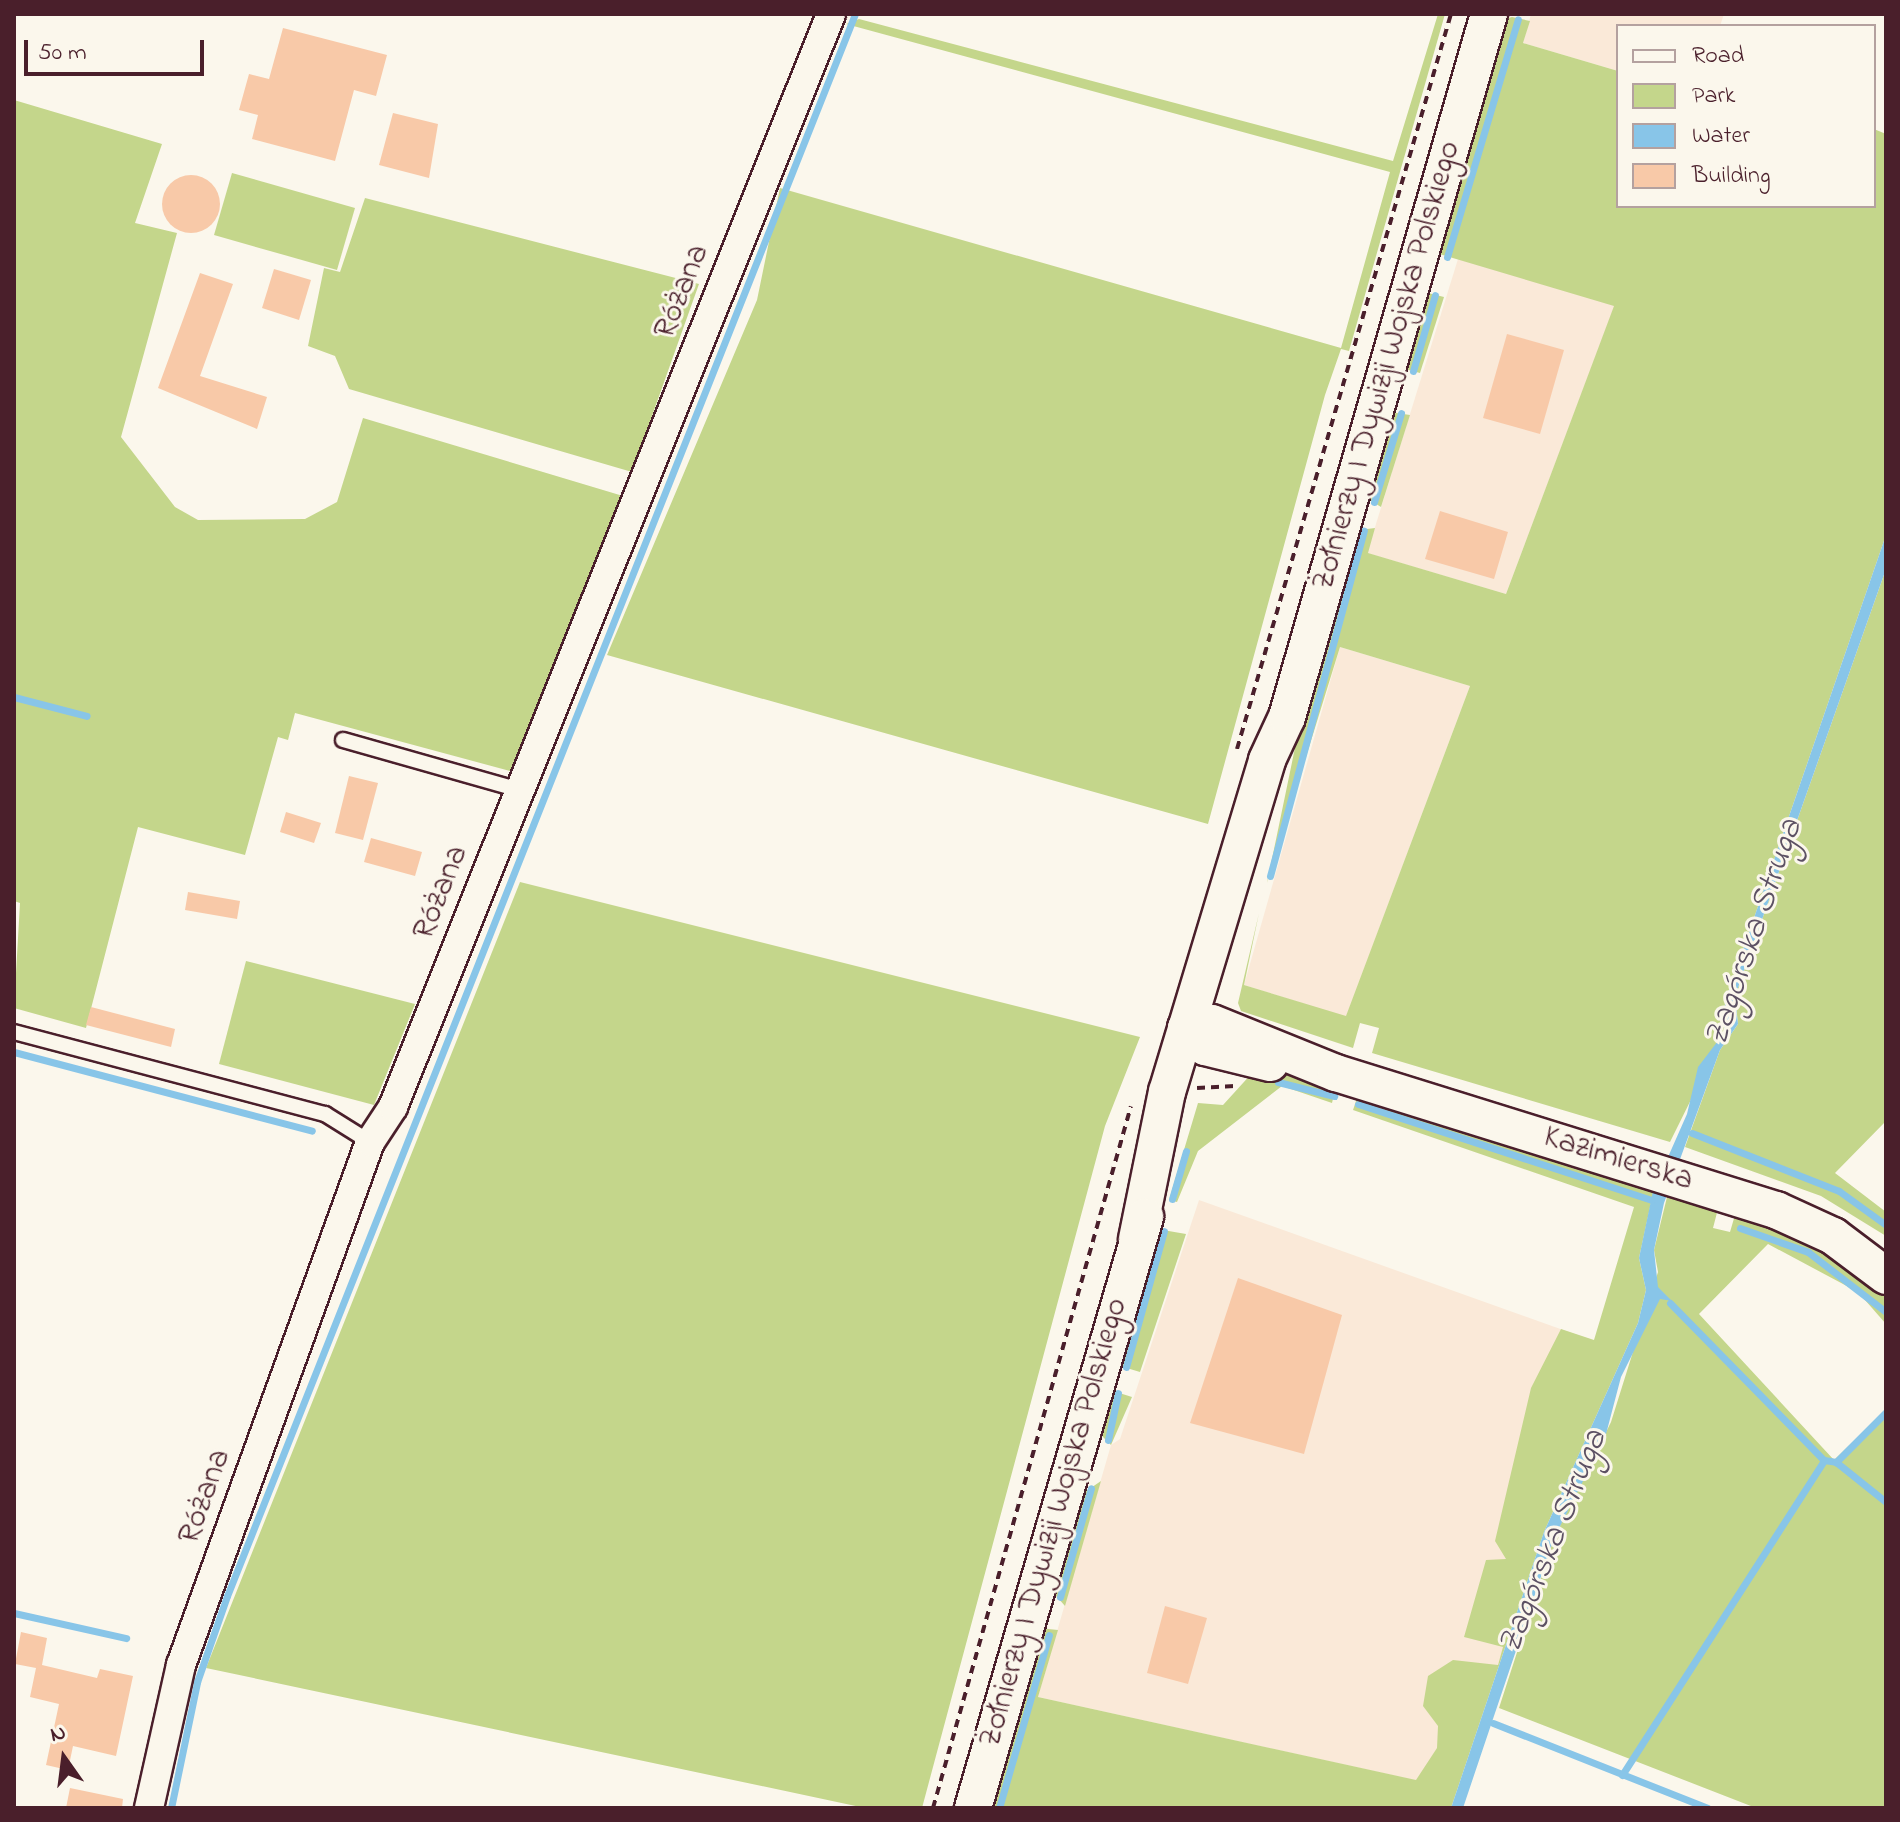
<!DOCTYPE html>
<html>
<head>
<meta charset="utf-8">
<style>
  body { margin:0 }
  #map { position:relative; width:1900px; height:1822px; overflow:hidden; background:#fbf7ec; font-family:"Indie Flower",sans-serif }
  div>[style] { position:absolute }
  .built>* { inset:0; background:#fae9d8 }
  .green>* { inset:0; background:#c4d68b }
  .water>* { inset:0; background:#88c5e8 }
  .stream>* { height:7px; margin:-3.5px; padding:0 3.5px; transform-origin:3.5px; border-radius:3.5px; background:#88c5e8 }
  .building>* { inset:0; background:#f8c9a8 }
  .round { border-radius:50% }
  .path>* { height:4px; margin-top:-2px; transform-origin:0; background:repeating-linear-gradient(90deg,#4a1f2b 0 8px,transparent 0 14px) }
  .roads { filter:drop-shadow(2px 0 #4a1f2b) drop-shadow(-2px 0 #4a1f2b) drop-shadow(0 2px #4a1f2b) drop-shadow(0 -2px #4a1f2b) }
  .service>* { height:14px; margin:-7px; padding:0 7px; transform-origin:7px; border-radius:7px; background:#fbf7ec }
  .minor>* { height:28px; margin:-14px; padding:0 14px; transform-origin:14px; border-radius:14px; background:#fbf7ec }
  .tertiary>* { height:36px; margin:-18px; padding:0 18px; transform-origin:18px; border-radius:18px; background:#fbf7ec }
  span { translate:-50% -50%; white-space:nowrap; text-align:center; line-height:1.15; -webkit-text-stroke:6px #fbf7ec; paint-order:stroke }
  .street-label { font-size:32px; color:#4a1f2b }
  .water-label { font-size:34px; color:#5d5164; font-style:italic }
  .frame { position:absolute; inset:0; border:16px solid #4a1f2b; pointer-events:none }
  .legend { position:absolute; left:1616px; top:24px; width:260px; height:184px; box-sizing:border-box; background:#fbf7ec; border:2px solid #b4a19f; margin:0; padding:10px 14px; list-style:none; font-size:24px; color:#4a1f2b }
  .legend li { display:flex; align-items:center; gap:16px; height:40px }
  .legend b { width:40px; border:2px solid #b4a19f }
  .north { position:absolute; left:24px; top:1718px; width:80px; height:80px; -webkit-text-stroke:6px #fbf7ec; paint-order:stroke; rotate:346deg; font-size:22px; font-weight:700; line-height:32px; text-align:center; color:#4a1f2b }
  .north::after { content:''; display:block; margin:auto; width:28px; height:36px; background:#4a1f2b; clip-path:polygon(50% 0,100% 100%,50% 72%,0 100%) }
  .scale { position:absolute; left:24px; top:40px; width:180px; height:36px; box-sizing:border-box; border:4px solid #4a1f2b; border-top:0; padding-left:10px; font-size:24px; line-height:28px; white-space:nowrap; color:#4a1f2b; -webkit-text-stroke:6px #fbf7ec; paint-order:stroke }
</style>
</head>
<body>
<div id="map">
  <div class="built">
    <i style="clip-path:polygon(1531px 14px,1724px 14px,1720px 26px,1618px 26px,1618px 71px,1523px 43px)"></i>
    <i style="clip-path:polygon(1458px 259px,1615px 305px,1506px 594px,1367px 553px)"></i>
    <i style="clip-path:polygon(1340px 647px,1470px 686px,1346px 1017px,1244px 985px)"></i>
    <i style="clip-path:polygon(1199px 1200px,1608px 1346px,1455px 1789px,1038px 1697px,1111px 1445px,1120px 1439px)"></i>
  </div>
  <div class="green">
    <i style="clip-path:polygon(1438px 14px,1445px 14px,1349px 351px,1341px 349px,1325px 395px,1208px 824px,607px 655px,757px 300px,780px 188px,1341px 348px,1390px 172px,846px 24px,859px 19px,1393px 161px)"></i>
    <i style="clip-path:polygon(1512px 17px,1530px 21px,1523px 43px,1618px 71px,1618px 206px,1874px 206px,1874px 129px,1886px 134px,1886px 535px,1725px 1002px,1724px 1033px,1670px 1142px,1372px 1053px,1379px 1028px,1360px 1023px,1353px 1048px,1241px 1011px,1238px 1003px,1259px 913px,1244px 985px,1346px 1016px,1470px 686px,1340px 647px,1267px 883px,1302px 714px,1359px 530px,1375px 528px,1368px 553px,1506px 594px,1614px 306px,1436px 253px,1501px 20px)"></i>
    <i style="clip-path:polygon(14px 100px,162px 144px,135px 223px,177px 233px,121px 437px,175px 507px,198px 520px,305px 519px,337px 502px,363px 418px,623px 496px,510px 771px,295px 713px,288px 740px,278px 737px,245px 855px,138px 827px,86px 1028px,14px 1008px,20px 903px,14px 901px)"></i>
    <i style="clip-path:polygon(232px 173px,355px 208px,337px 270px,214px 235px)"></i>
    <i style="clip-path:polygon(365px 198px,699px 284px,632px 472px,349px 389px,335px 356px,308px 346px,324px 268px,340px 272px)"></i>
    <i style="clip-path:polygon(1428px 293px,1444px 297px,1420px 373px,1405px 369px)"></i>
    <i style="clip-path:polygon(1390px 412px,1410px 415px,1381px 507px,1365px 497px)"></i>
    <i style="clip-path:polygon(1886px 569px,1886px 1121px,1835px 1173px,1886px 1212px,1886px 1236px,1821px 1196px,1685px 1147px,1720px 1050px,1738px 1024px,1735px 996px)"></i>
    <i style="clip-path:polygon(520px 882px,1140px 1037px,1105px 1126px,922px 1808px,865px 1808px,206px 1668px)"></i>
    <i style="clip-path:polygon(246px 961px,415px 1004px,374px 1105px,219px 1064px)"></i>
    <i style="clip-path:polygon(1272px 1071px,1336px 1086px,1332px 1103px,1282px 1086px,1198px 1151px,1177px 1202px,1169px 1200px,1198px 1103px,1223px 1105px,1253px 1072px)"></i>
    <i style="clip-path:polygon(1359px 1092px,1654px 1189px,1639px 1258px,1646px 1290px,1638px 1323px,1544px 1532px,1451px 1808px,986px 1808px,1038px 1628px,1058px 1630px,1038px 1697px,1416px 1780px,1437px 1748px,1438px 1726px,1423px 1706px,1428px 1676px,1453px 1660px,1498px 1665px,1503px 1647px,1464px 1637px,1486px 1560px,1506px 1559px,1495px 1541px,1531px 1388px,1561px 1329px,1594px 1340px,1634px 1207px,1353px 1110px)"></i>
    <i style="clip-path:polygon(1668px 1193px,1719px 1205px,1713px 1228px,1730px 1232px,1735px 1215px,1797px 1233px,1886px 1295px,1886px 1324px,1858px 1292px,1768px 1244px,1699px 1314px,1834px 1460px,1886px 1410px,1886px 1808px,1756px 1808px,1499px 1708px,1554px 1538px,1611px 1422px,1658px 1272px,1654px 1250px)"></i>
    <i style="clip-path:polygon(1157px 1229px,1186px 1234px,1140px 1372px,1120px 1366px)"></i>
    <i style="clip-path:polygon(1113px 1391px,1132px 1397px,1111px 1445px,1100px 1434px)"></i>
    <i style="clip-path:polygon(1101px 1481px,1065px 1606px,1050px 1589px,1076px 1498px)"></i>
  </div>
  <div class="water">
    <i style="clip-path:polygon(1886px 535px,1886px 569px,1735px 996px,1738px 1024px,1720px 1050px,1664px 1203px,1654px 1250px,1658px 1287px,1672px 1301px,1660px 1299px,1621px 1377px,1605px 1438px,1554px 1538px,1463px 1808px,1451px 1808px,1544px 1532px,1638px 1323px,1646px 1290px,1639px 1258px,1653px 1191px,1687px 1114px,1698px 1067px,1724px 1033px,1725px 1002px)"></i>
  </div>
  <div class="stream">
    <i style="left:1447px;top:257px;width:248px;rotate:-73.4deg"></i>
    <i style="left:1413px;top:371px;width:79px;rotate:-73.9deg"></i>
    <i style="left:1374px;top:502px;width:93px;rotate:-73.1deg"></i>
    <i style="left:14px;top:697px;width:75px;rotate:14.6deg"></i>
    <i style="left:1270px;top:876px;width:358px;rotate:-74.8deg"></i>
    <i style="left:14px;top:1052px;width:308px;rotate:14.8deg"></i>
    <i style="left:1278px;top:1082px;width:58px;rotate:14deg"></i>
    <i style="left:1358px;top:1104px;width:309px;rotate:18.1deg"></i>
    <i style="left:1692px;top:1133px;width:158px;rotate:21.5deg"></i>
    <i style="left:1839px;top:1191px;width:58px;rotate:35.9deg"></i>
    <i style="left:1172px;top:1199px;width:50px;rotate:-73.7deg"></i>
    <i style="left:1740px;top:1228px;width:72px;rotate:19.4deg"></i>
    <i style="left:1808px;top:1252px;width:98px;rotate:37.6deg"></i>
    <i style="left:1670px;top:1303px;width:220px;rotate:45.6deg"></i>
    <i style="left:1824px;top:1460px;width:12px;rotate:9deg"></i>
    <i style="left:1126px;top:1367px;width:141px;rotate:-74.4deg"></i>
    <i style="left:1886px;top:1412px;width:71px;rotate:135deg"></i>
    <i style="left:1836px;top:1462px;width:64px;rotate:38.7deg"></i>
    <i style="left:1108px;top:1440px;width:48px;rotate:-78deg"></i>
    <i style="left:1060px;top:1597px;width:113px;rotate:-74.1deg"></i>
    <i style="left:14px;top:1613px;width:115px;rotate:12.6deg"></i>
    <i style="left:1493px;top:1723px;width:231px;rotate:21.6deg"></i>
    <i style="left:1622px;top:1775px;width:374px;rotate:-57.3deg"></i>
    <i style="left:171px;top:1808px;width:129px;rotate:-78.3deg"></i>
    <i style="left:197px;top:1682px;width:91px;rotate:-70.8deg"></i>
    <i style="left:227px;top:1596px;width:1702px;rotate:-68.35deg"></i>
    <i style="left:999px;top:1808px;width:180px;rotate:-73.9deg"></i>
  </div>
  <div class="building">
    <i style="clip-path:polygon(283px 28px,387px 55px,376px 96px,354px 90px,335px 161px,252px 139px,258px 115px,239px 110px,249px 74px,269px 79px)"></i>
    <i style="clip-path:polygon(393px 113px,438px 124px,429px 178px,379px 165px)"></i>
    <i class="round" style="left:162px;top:175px;width:58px;height:58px"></i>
    <i style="clip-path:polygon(274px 269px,311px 280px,299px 320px,262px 308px)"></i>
    <i style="clip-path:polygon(200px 273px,233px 284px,200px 376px,267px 397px,257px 429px,158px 388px)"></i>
    <i style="clip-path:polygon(1507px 334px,1564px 350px,1540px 434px,1483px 418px)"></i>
    <i style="clip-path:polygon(1440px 511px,1508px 532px,1494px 579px,1425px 559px)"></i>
    <i style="clip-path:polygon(349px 776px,378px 783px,363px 840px,335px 833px)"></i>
    <i style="clip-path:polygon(286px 812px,321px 823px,314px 843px,280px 832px)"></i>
    <i style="clip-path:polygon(371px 838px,422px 852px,415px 876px,364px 862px)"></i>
    <i style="clip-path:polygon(188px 892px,240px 901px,237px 919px,185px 910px)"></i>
    <i style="clip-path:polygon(91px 1007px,175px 1029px,171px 1047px,86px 1025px)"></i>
    <i style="clip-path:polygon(1238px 1278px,1342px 1315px,1304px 1454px,1190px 1423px)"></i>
    <i style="clip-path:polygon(1165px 1606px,1207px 1618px,1188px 1684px,1147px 1673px)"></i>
    <i style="clip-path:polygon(21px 1632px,47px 1638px,42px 1665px,97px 1678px,100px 1669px,133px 1676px,116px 1756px,73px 1746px,68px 1770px,46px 1765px,59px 1704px,30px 1697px,36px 1668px,15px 1664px)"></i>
    <i style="clip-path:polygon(70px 1788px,123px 1799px,122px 1808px,66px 1808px)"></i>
  </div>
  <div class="path">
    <i style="left:1237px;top:749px;width:766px;rotate:-73.77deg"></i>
    <i style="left:1197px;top:1088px;width:38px;rotate:-3deg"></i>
    <i style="left:933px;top:1808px;width:729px;rotate:-74.25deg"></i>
  </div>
  <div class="roads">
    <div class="service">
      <i style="left:343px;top:740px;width:184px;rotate:15.8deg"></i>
      <i style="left:14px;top:1032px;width:322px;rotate:14.8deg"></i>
      <i style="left:325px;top:1114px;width:53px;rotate:31.9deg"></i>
    </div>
    <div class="minor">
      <i style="left:149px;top:1808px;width:147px;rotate:-77.4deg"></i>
      <i style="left:181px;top:1665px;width:556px;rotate:-70.13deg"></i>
      <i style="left:370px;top:1142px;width:42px;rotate:-56.7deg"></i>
      <i style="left:393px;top:1107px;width:1177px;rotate:-68.16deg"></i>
    </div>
    <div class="tertiary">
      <i style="left:1186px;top:1028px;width:26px;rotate:-11deg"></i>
      <i style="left:1212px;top:1023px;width:134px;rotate:22deg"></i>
      <i style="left:1336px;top:1073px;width:461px;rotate:17.3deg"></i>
      <i style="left:1776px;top:1210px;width:63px;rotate:24.5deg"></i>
      <i style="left:1833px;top:1236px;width:66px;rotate:37deg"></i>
      <i style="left:1186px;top:1028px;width:27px;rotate:45deg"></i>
      <i style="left:1205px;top:1047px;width:67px;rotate:13.8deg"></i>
      <i style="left:1137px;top:1239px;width:150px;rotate:-78.5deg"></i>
      <i style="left:1167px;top:1092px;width:347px;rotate:-73.2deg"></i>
      <i style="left:1267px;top:760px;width:47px;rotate:-65.1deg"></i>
      <i style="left:1287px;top:717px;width:731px;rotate:-73.97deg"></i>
      <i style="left:973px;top:1808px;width:616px;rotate:-73.77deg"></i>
    </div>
  </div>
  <div class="street-label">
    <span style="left:683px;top:292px;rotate:-68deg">Różana</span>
    <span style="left:1388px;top:366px;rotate:-74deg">Żołnierzy I Dywizji Wojska Polskiego</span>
    <span style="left:442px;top:893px;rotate:-68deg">Różana</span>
    <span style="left:1618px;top:1160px;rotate:17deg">Kazimierska</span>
    <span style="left:206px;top:1497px;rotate:-70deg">Różana</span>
    <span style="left:1055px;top:1523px;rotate:-74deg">Żołnierzy I Dywizji Wojska Polskiego</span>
  </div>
  <div class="water-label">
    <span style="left:1755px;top:933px;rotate:-71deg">Zagórska Struga</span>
    <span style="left:1554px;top:1542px;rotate:-68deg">Zagórska Struga</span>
  </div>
  <div class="frame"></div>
  <ul class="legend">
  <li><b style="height:10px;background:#fbf7ec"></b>Road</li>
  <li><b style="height:22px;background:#c4d68b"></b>Park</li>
  <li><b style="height:22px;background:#88c5e8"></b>Water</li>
  <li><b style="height:22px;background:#f8c9a8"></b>Building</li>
  </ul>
  <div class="north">N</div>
  <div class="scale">50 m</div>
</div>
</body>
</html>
